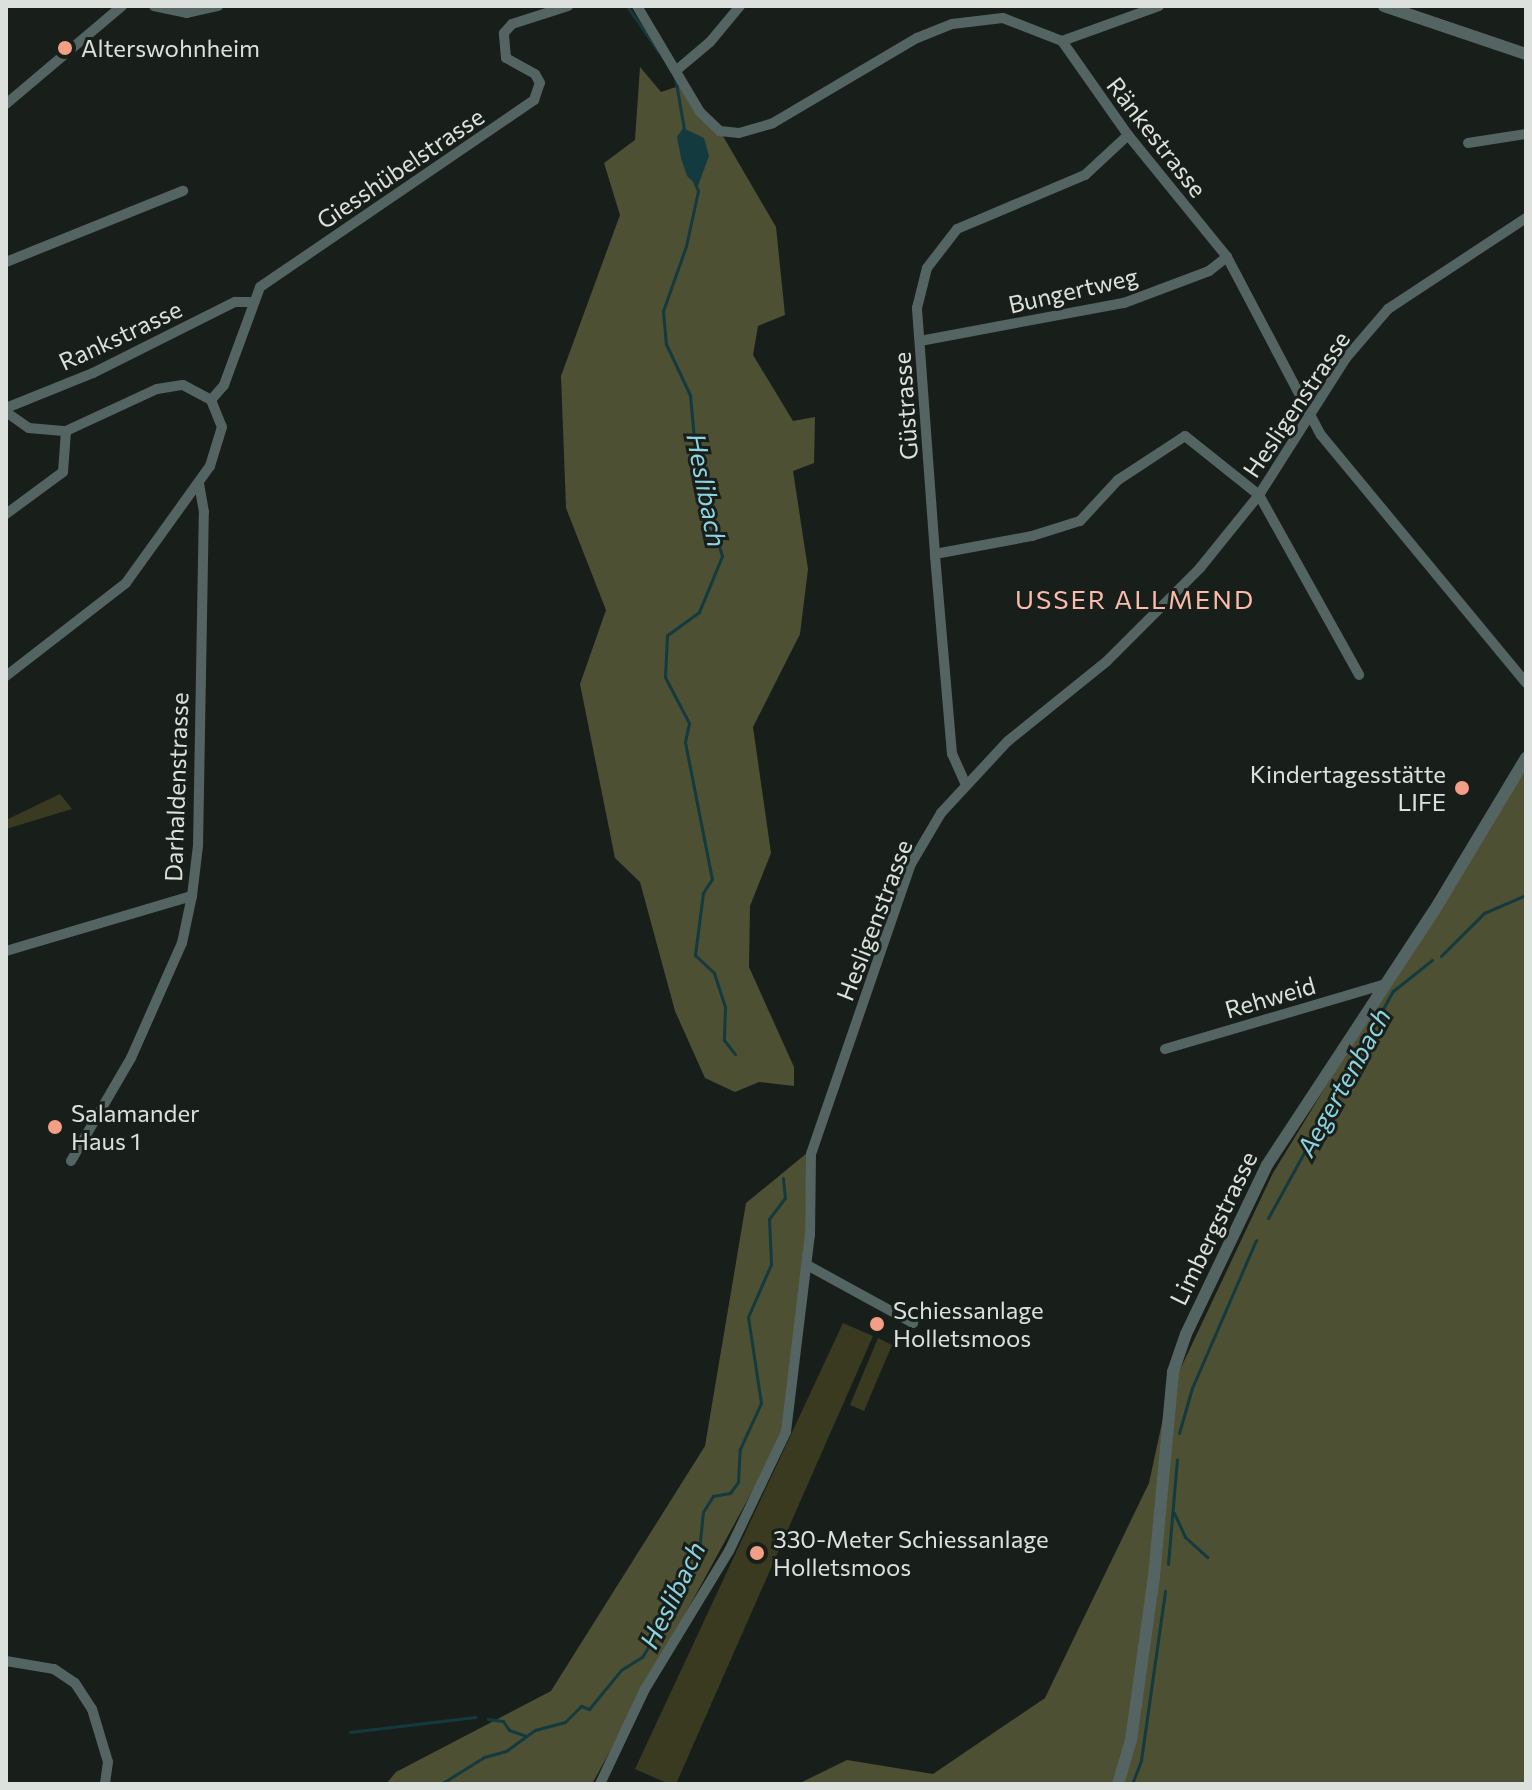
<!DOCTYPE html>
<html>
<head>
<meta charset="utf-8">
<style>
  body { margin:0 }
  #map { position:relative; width:1532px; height:1790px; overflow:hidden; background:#181f1b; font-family:Commissioner,sans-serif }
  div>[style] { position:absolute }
  .green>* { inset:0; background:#393a20 }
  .forest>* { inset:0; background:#4e5033 }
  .water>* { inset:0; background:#133a3f }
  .stream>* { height:3px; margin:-1.5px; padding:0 1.5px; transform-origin:1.5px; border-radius:1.5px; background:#133a3f }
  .minor>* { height:10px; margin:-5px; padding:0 5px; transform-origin:5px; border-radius:5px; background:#546462 }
  .tertiary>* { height:12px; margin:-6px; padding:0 6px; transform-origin:6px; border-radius:6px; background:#546462 }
  .dots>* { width:22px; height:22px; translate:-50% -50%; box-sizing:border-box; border:4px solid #181f1b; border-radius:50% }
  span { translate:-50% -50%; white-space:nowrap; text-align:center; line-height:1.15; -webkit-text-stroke:6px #181f1b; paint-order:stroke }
  .poi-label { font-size:24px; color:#dce1de }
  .left { translate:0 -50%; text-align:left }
  .right { translate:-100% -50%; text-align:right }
  .street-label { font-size:24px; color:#dce1de }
  .water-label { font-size:26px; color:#8bd3df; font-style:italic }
  .neighbourhood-label { font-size:26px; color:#fcbba8; letter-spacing:2px }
  .frame { position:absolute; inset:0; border:8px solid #dce1de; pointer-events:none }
</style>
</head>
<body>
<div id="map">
  <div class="green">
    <i style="clip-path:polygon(60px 794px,72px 809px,6px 829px,6px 820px)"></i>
    <i style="clip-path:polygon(843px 1323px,873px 1336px,676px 1784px,669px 1784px,635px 1769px)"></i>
    <i style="clip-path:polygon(878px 1338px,892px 1345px,864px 1411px,850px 1405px)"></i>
  </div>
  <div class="forest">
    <i style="clip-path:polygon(640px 67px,661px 92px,685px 84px,720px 131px,776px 227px,785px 315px,758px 326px,753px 355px,793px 421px,815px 417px,814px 463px,793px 471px,808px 569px,800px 634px,753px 727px,771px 853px,750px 906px,749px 967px,794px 1067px,794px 1086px,759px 1082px,735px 1092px,705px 1078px,675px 1011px,640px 882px,615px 858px,580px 684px,606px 610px,566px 508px,561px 376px,620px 215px,604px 163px,635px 140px)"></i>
    <i style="clip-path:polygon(1526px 758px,1526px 1784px,798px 1784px,847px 1760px,933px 1774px,1045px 1698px,1149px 1483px,1168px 1395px,1273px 1173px)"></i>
    <i style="clip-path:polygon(807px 1153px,805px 1242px,782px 1437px,592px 1784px,386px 1784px,396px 1772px,551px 1691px,705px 1446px,746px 1203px)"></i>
  </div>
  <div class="water">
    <i style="clip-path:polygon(683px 128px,704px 138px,709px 156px,698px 186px,687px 176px,681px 158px,677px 137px)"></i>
  </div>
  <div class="stream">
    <i style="left:627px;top:6px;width:55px;rotate:55.4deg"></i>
    <i style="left:675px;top:77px;width:53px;rotate:80.2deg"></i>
    <i style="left:693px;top:179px;width:13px;rotate:67deg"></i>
    <i style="left:698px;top:191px;width:56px;rotate:102.3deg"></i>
    <i style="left:686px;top:246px;width:69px;rotate:109.5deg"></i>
    <i style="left:663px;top:311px;width:33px;rotate:85deg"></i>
    <i style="left:666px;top:344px;width:56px;rotate:64.8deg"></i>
    <i style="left:690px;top:395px;width:77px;rotate:84.8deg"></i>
    <i style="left:697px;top:472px;width:88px;rotate:73.4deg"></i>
    <i style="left:722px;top:556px;width:61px;rotate:112.3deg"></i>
    <i style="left:699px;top:612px;width:39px;rotate:144deg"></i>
    <i style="left:667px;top:635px;width:42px;rotate:92.7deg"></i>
    <i style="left:665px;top:677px;width:52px;rotate:62.4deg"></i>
    <i style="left:689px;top:723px;width:19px;rotate:102deg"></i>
    <i style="left:685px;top:742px;width:140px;rotate:78.9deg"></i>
    <i style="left:712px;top:879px;width:17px;rotate:123deg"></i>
    <i style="left:703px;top:893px;width:63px;rotate:97.4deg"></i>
    <i style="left:695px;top:955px;width:26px;rotate:43deg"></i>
    <i style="left:714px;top:973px;width:36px;rotate:72deg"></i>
    <i style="left:725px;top:1007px;width:33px;rotate:92deg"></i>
    <i style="left:724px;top:1040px;width:18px;rotate:52deg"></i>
    <i style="left:1441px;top:956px;width:61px;rotate:-45deg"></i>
    <i style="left:1484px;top:913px;width:46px;rotate:-23.2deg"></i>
    <i style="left:1268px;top:1218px;width:259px;rotate:-61.2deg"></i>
    <i style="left:1393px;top:991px;width:50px;rotate:-38.5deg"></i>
    <i style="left:1179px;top:1433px;width:47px;rotate:-73.9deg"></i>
    <i style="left:1192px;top:1388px;width:161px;rotate:-66.6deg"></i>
    <i style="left:1174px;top:1513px;width:26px;rotate:65deg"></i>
    <i style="left:1185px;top:1537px;width:30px;rotate:42deg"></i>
    <i style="left:1168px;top:1564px;width:105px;rotate:-85.1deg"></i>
    <i style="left:488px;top:1719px;width:15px;rotate:8deg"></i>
    <i style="left:503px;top:1721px;width:11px;rotate:56deg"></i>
    <i style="left:509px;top:1730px;width:18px;rotate:19deg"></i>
    <i style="left:350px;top:1732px;width:126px;rotate:-6.8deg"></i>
    <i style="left:441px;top:1784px;width:51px;rotate:-32.1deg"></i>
    <i style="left:484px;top:1757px;width:23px;rotate:-15deg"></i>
    <i style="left:506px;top:1751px;width:36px;rotate:-36deg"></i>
    <i style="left:535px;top:1730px;width:31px;rotate:-15deg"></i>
    <i style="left:565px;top:1722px;width:23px;rotate:-45deg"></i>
    <i style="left:581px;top:1706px;width:9px;rotate:21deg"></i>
    <i style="left:589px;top:1709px;width:50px;rotate:-50.6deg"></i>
    <i style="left:621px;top:1670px;width:25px;rotate:-32deg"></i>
    <i style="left:642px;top:1657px;width:54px;rotate:-58.7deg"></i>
    <i style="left:670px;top:1611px;width:21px;rotate:-90deg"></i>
    <i style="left:670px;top:1590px;width:21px;rotate:-45deg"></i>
    <i style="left:685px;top:1575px;width:16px;rotate:-90deg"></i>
    <i style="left:685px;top:1559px;width:17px;rotate:-33deg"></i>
    <i style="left:699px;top:1550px;width:38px;rotate:-84deg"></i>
    <i style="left:703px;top:1512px;width:19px;rotate:-58deg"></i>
    <i style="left:713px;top:1496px;width:17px;rotate:-10deg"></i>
    <i style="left:730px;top:1493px;width:14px;rotate:-54deg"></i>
    <i style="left:738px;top:1482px;width:33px;rotate:-87deg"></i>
    <i style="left:740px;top:1449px;width:51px;rotate:-65.5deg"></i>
    <i style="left:761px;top:1403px;width:87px;rotate:-98.6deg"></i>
    <i style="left:748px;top:1317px;width:58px;rotate:-66.5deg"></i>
    <i style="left:771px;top:1264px;width:45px;rotate:-92.5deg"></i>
    <i style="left:769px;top:1219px;width:26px;rotate:-53deg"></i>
    <i style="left:785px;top:1198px;width:20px;rotate:-96deg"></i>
    <i style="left:1132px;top:1784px;width:26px;rotate:-69deg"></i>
    <i style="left:1141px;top:1760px;width:171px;rotate:-81.9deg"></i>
  </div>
  <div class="minor">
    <i style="left:154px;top:6px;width:34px;rotate:12deg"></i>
    <i style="left:187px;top:13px;width:32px;rotate:-13deg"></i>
    <i style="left:637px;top:6px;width:123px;rotate:59.3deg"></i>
    <i style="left:700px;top:112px;width:28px;rotate:44deg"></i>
    <i style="left:720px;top:131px;width:19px;rotate:6deg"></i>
    <i style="left:739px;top:133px;width:35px;rotate:-16deg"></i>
    <i style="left:773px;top:123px;width:167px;rotate:-30.6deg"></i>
    <i style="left:917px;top:38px;width:38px;rotate:-22deg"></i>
    <i style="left:952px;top:24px;width:51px;rotate:-6.7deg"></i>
    <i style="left:1003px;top:18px;width:63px;rotate:21.3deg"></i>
    <i style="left:1062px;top:41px;width:115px;rotate:54.9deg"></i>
    <i style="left:1128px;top:135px;width:157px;rotate:50.9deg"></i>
    <i style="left:1227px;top:257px;width:201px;rotate:62.2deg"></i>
    <i style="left:1321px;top:435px;width:322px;rotate:50.4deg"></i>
    <i style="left:1062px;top:41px;width:103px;rotate:-19.8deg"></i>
    <i style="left:678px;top:69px;width:42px;rotate:-40.2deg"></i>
    <i style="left:710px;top:42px;width:47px;rotate:-50.2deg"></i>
    <i style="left:6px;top:104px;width:152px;rotate:-40.2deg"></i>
    <i style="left:1468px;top:143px;width:59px;rotate:-8.8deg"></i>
    <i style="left:6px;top:262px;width:191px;rotate:-21.9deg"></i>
    <i style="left:920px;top:341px;width:208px;rotate:-10.6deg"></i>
    <i style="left:1124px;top:303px;width:91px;rotate:-20.6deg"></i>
    <i style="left:1209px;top:271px;width:23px;rotate:-38deg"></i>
    <i style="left:211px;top:400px;width:20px;rotate:-49deg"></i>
    <i style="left:224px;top:385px;width:104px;rotate:-69.8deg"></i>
    <i style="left:260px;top:287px;width:332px;rotate:-34.3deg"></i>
    <i style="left:534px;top:100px;width:18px;rotate:-71deg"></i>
    <i style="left:540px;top:83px;width:10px;rotate:-119deg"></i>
    <i style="left:535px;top:74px;width:33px;rotate:-151deg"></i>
    <i style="left:506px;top:58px;width:25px;rotate:-95deg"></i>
    <i style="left:504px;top:33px;width:12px;rotate:-48deg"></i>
    <i style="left:512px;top:24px;width:59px;rotate:-17.8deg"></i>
    <i style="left:6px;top:408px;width:94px;rotate:-21.9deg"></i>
    <i style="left:93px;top:373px;width:159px;rotate:-26.6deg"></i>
    <i style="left:235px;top:302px;width:15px"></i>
    <i style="left:6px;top:412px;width:28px;rotate:35deg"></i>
    <i style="left:29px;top:428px;width:37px;rotate:5deg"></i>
    <i style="left:66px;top:431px;width:100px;rotate:-24.8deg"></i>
    <i style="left:157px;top:389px;width:26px;rotate:-9deg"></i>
    <i style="left:183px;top:385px;width:32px;rotate:28deg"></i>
    <i style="left:211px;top:400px;width:29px;rotate:68deg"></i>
    <i style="left:222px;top:427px;width:41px;rotate:107.1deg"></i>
    <i style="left:210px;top:466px;width:144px;rotate:125.7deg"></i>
    <i style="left:126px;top:583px;width:152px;rotate:142.2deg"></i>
    <i style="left:6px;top:514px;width:71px;rotate:-36.4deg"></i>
    <i style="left:63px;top:472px;width:41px;rotate:-85.8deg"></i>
    <i style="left:935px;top:554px;width:99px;rotate:-10.5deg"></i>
    <i style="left:1032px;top:536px;width:50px;rotate:-17.4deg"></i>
    <i style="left:1080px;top:521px;width:56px;rotate:-47.2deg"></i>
    <i style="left:1118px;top:480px;width:80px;rotate:-33.3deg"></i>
    <i style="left:1185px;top:436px;width:95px;rotate:38.6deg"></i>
    <i style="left:1259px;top:495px;width:206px;rotate:60.9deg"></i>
    <i style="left:966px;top:785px;width:34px;rotate:-114deg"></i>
    <i style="left:952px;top:754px;width:201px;rotate:-94.9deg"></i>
    <i style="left:935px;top:554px;width:247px;rotate:-94.2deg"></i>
    <i style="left:917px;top:308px;width:41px;rotate:-76deg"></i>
    <i style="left:927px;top:268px;width:49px;rotate:-52.4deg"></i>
    <i style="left:957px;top:229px;width:139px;rotate:-22.9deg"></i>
    <i style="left:1085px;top:175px;width:59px;rotate:-42.9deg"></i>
    <i style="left:6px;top:951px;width:194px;rotate:-16.5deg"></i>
    <i style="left:1165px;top:1049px;width:230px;rotate:-16.4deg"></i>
    <i style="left:71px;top:1161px;width:119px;rotate:-59.8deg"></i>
    <i style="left:131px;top:1058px;width:126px;rotate:-66.1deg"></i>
    <i style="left:182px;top:943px;width:48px;rotate:-78deg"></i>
    <i style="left:192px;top:896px;width:50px;rotate:-83.2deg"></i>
    <i style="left:198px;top:846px;width:334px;rotate:-89deg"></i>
    <i style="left:204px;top:512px;width:28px;rotate:-100deg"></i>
    <i style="left:807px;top:1265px;width:121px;rotate:28.7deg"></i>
    <i style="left:6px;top:1661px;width:49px;rotate:9.5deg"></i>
    <i style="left:54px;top:1669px;width:25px;rotate:34deg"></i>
    <i style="left:75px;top:1683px;width:31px;rotate:57deg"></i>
    <i style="left:92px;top:1709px;width:55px;rotate:73.2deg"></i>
    <i style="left:108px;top:1762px;width:22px;rotate:98deg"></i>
    <i style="left:600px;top:1784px;width:105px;rotate:-64.7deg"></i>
    <i style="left:645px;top:1689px;width:162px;rotate:-58.7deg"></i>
    <i style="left:729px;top:1551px;width:132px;rotate:-64.4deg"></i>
    <i style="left:786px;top:1432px;width:198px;rotate:-83.1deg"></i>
    <i style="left:810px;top:1235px;width:81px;rotate:-89.3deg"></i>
    <i style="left:811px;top:1154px;width:307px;rotate:-71deg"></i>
    <i style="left:911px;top:864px;width:59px;rotate:-59.5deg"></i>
    <i style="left:941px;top:813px;width:98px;rotate:-47.1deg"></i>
    <i style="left:1008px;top:741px;width:127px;rotate:-38.9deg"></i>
    <i style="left:1107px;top:661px;width:132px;rotate:-45deg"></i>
    <i style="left:1200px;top:568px;width:94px;rotate:-51.1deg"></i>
    <i style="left:1259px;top:495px;width:162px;rotate:-57.6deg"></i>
    <i style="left:1346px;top:358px;width:65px;rotate:-49.4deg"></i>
    <i style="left:1388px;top:309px;width:165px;rotate:-33.4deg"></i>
  </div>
  <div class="tertiary">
    <i style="left:1384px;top:6px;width:150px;rotate:18.7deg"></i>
    <i style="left:1118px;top:1784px;width:46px;rotate:-73.5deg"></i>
    <i style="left:1131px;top:1740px;width:165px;rotate:-82deg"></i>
    <i style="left:1154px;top:1577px;width:206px;rotate:-84.7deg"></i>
    <i style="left:1173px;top:1372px;width:40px;rotate:-71.1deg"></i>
    <i style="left:1186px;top:1334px;width:187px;rotate:-64.4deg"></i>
    <i style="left:1267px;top:1165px;width:304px;rotate:-56.7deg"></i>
    <i style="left:1434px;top:911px;width:179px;rotate:-59deg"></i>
  </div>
  <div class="dots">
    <i style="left:65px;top:48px;background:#f39f86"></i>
    <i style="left:1462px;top:788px;background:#f39f86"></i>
    <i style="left:55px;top:1127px;background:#f39f86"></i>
    <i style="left:877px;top:1324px;background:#f39f86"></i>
    <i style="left:757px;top:1553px;background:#f39f86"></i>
  </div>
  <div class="poi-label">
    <span class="left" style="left:81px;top:48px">Alterswohnheim</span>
    <span class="right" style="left:1446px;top:788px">Kindertagesstätte<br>LIFE</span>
    <span class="left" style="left:71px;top:1127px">Salamander<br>Haus 1</span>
    <span class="left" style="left:893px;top:1324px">Schiessanlage<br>Holletsmoos</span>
    <span class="left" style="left:773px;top:1553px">330-Meter Schiessanlage<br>Holletsmoos</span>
  </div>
  <div class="street-label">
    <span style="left:1157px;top:137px;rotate:52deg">Ränkestrasse</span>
    <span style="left:400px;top:168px;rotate:-34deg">Giesshübelstrasse</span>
    <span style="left:1073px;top:290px;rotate:-13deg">Bungertweg</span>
    <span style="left:120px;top:335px;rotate:-25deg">Rankstrasse</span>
    <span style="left:1296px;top:404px;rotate:-56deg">Hesligenstrasse</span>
    <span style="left:905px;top:406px;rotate:-94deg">Güstrasse</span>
    <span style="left:176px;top:787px;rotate:-88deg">Darhaldenstrasse</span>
    <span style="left:874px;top:920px;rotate:-69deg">Hesligenstrasse</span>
    <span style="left:1270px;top:997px;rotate:-16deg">Rehweid</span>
    <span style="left:1213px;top:1228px;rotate:-64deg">Limbergstrasse</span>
  </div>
  <div class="water-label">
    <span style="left:707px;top:490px;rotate:79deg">Heslibach</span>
    <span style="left:1343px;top:1082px;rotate:-61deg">Aegertenbach</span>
    <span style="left:672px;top:1595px;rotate:-64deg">Heslibach</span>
  </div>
  <div class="neighbourhood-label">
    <span style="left:1135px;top:599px">USSER ALLMEND</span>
  </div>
  <div class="frame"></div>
</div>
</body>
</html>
